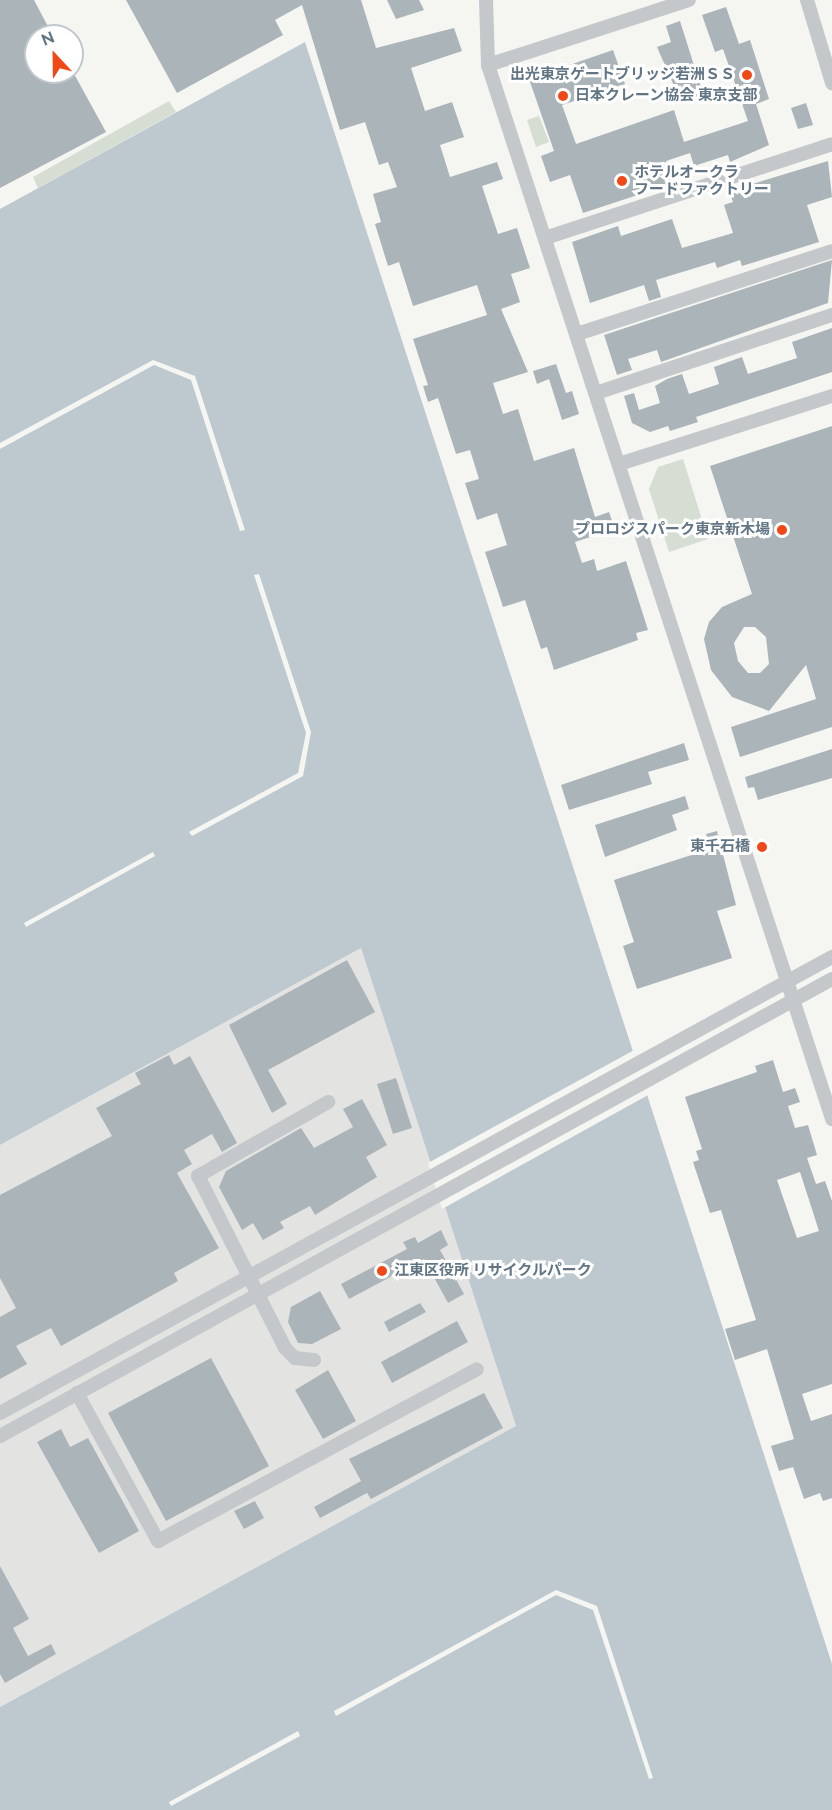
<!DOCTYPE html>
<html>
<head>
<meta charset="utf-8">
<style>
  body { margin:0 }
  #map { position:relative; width:832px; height:1810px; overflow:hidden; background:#f5f5f1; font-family:Raleway,"Noto Sans JP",sans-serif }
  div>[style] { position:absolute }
  .built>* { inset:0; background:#e3e4e2 }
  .green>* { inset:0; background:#d6ddd2 }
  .water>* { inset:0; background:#bdc9ce }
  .pier>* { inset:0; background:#f5f5f1 }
  .building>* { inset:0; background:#abb4b9 }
  .minor>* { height:14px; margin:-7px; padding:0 7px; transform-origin:7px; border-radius:7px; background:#c4c8cb }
  .dots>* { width:16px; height:16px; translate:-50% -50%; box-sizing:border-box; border:3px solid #fff; border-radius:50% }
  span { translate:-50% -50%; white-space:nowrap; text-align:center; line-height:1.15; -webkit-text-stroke:6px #fff; paint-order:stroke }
  .poi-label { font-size:15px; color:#627584; font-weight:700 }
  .right { translate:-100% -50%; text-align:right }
  .left { translate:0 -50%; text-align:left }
  .north { position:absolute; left:24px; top:24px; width:60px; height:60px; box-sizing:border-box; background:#fff; border:2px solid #c0c8ce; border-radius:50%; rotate:338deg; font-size:16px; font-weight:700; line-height:24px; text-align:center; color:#627584 }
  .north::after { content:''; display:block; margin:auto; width:21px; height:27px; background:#f04816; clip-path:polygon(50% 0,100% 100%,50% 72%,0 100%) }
</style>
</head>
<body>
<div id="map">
  <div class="built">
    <i style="clip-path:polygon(361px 948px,516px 1426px,0 1707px,0 1145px)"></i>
  </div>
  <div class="green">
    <i style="clip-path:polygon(169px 101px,176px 112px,38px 188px,33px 177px)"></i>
    <i style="clip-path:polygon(539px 116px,549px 142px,536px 147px,527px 120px)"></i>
    <i style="clip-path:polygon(683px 459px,708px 539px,669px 552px,649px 489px,658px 467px)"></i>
  </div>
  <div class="water">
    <i style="clip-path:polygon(305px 42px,832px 1664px,832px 1810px,0 1810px,0 1707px,516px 1426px,361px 948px,0 1145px,0 209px)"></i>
  </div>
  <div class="pier">
    <i style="clip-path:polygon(153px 360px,195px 376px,245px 530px,240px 531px,191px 380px,154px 365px,0 449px,0 443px)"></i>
    <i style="clip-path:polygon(259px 574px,311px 732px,303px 776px,192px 836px,189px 832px,298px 773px,306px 733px,254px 575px)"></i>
    <i style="clip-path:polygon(153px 852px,155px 856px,26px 927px,24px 923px)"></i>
    <i style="clip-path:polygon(636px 1049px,650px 1094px,442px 1209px,428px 1163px)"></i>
    <i style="clip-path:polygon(556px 1590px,597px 1606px,653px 1778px,649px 1779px,593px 1610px,556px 1595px,336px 1716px,334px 1711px)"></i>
    <i style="clip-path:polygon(298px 1731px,300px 1736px,171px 1806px,169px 1802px)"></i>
  </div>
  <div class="building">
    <i style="clip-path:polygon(0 0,34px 0,53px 36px,36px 36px,36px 72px,73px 72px,106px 132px,0 188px)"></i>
    <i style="clip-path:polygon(126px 0,361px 0,376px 48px,454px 28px,462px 51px,411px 68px,425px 111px,452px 102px,464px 137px,440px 145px,450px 177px,497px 162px,503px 179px,482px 186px,498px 234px,517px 228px,530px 268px,511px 274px,520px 302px,501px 309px,528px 372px,493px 383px,503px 414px,518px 409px,534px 461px,574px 448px,595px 517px,609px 512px,615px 529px,575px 542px,582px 563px,594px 559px,597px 571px,626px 561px,648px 630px,636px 633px,638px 640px,554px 670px,547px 647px,541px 649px,525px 600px,503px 607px,485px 552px,507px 545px,497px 513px,477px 520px,465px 483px,479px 479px,470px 450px,456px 454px,438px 398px,428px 402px,423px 386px,428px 385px,413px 339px,487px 315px,477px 285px,413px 306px,399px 262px,388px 266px,375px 224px,381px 222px,373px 194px,397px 187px,388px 162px,379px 165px,365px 122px,340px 130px,302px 5px,275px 20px,283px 35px,177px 93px)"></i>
    <i style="clip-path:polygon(387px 0,419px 0,424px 10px,396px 19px)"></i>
    <i style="clip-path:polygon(726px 7px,739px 44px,750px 40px,769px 99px,756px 104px,769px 145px,730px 162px,728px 155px,694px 166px,690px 153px,666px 161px,674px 183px,583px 213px,570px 175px,550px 182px,541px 156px,554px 151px,529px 79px,613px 50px,625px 84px,562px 105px,576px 144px,674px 110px,684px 142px,748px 121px,723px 49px,715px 52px,702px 15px)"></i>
    <i style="clip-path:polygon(680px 21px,703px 94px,681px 102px,657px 47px,671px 42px,666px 26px)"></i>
    <i style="clip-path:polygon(806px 103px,813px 125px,798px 129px,791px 108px)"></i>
    <i style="clip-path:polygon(828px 161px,832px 197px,807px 205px,819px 242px,742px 266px,740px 260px,717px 268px,715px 262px,656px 280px,661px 297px,649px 301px,644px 285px,590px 303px,572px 242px,618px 226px,621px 236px,672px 219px,682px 248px,706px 241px,733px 233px,724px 205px,733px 202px,729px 191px)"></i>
    <i style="clip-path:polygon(832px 260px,828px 303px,661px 362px,657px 350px,628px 359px,632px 370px,617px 375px,604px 335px)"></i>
    <i style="clip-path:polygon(832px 328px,832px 372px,696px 417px,698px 422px,670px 431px,668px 426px,650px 432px,632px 423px,624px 396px,634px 393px,639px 410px,660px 403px,655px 386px,667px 379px,682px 374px,689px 394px,719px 384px,714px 367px,742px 357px,748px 374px,797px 358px,792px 342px)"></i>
    <i style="clip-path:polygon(556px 364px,566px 393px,572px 391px,579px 414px,562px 420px,549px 379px,537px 384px,533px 371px)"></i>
    <i style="clip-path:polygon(evenodd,832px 426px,832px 727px,740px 757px,731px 727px,816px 699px,806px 665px,769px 711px,732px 697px,711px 670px,704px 639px,709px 622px,722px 607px,752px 594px,710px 466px,832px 426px,744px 627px,755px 627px,766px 637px,769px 664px,760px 673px,748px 673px,738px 661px,734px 643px,744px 627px)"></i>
    <i style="clip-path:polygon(684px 743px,689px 760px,648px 772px,652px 784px,569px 810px,561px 785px)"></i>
    <i style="clip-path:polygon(832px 749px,832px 778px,758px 800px,754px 787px,748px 788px,745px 777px)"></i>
    <i style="clip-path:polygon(685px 796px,689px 809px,672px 815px,677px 830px,605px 857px,595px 825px)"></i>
    <i style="clip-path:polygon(717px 831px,736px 905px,717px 911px,732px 958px,637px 989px,623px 946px,634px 942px,614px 880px,710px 849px,706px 834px)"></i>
    <i style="clip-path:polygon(347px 960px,375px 1012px,268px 1070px,287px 1104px,272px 1113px,229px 1025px)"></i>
    <i style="clip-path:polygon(169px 1055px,174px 1065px,190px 1056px,237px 1143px,222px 1152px,212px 1134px,184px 1150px,192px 1164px,177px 1173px,219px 1248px,174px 1273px,178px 1281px,61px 1346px,51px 1328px,16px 1346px,27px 1364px,0 1379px,0 1317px,16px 1308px,0 1278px,0 1195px,112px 1136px,96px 1108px,141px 1084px,135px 1073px)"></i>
    <i style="clip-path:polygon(evenodd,773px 1060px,783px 1092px,795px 1088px,800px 1102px,788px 1106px,795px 1128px,808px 1125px,817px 1155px,807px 1158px,816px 1184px,825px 1181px,832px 1201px,832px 1384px,802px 1394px,811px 1421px,832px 1414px,832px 1498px,823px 1501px,820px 1493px,804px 1499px,793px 1467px,779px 1471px,771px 1446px,794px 1439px,767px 1349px,735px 1360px,725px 1329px,756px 1320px,721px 1210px,710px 1213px,693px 1162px,699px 1160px,696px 1151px,702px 1149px,685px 1097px,757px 1072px,755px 1066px,773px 1060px,800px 1172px,819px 1231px,797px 1238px,777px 1180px,800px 1172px)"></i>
    <i style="clip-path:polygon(396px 1078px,412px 1128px,393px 1134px,377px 1084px)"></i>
    <i style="clip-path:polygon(362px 1099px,387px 1145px,366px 1157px,377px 1177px,315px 1215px,310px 1206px,280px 1222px,284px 1228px,263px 1240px,253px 1223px,242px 1230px,219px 1187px,226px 1171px,301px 1128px,314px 1148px,353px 1127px,343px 1109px)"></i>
    <i style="clip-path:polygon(441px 1230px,448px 1245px,440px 1250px,464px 1294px,448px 1303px,424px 1259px,349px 1299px,341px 1284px,407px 1249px,403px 1242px,415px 1237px,418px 1243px)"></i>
    <i style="clip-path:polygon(320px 1291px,341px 1329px,312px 1344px,298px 1343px,288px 1322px,291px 1307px)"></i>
    <i style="clip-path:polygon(420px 1303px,426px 1312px,389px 1332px,384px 1322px)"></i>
    <i style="clip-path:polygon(457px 1321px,468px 1342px,392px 1383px,381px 1362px)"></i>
    <i style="clip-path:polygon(211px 1358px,269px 1466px,166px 1521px,108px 1413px)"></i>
    <i style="clip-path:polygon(328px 1370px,356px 1421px,323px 1439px,295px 1390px)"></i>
    <i style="clip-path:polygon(484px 1393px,503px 1428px,371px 1499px,367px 1493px,320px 1518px,314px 1507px,361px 1481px,349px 1459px)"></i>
    <i style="clip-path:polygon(61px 1429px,70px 1447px,88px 1438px,139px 1531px,99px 1553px,37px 1442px)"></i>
    <i style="clip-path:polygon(255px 1501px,264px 1518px,244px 1529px,234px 1511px)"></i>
    <i style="clip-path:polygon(0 1566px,29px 1619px,13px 1628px,28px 1656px,51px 1644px,56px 1654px,5px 1683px,0 1674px)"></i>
  </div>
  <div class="minor">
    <i style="left:486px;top:0;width:65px;rotate:88.2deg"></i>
    <i style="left:488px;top:65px;width:1109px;rotate:71.92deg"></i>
    <i style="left:807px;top:0;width:87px;rotate:73.2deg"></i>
    <i style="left:488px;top:65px;width:211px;rotate:-17.9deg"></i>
    <i style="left:545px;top:238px;width:302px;rotate:-18.1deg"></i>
    <i style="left:577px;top:334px;width:268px;rotate:-18deg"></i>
    <i style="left:596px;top:393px;width:249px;rotate:-18.3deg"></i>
    <i style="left:619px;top:464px;width:224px;rotate:-17.7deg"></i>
    <i style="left:314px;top:1360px;width:19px;rotate:-174deg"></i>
    <i style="left:295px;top:1358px;width:14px;rotate:-135deg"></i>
    <i style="left:285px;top:1348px;width:193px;rotate:-116.8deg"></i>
    <i style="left:198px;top:1176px;width:150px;rotate:-29.6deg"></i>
    <i style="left:77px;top:1393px;width:169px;rotate:61.3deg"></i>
    <i style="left:158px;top:1541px;width:362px;rotate:-28.3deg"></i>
    <i style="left:0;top:1413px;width:949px;rotate:-28.73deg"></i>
    <i style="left:0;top:1436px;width:949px;rotate:-28.78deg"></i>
  </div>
  <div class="dots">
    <i style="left:747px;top:75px;background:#f04816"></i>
    <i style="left:563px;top:96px;background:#f04816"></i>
    <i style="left:622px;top:181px;background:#f04816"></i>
    <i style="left:782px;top:530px;background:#f04816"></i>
    <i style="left:762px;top:847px;background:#f04816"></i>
    <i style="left:382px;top:1271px;background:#f04816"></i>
  </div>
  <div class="poi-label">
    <span class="right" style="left:735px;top:75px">出光東京ゲートブリッジ若洲ＳＳ</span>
    <span class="left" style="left:575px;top:96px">日本クレーン協会 東京支部</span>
    <span class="left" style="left:634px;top:181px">ホテルオークラ<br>フードファクトリー</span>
    <span class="right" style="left:770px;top:530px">プロロジスパーク東京新木場</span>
    <span class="right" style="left:750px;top:847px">東千石橋</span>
    <span class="left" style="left:394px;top:1271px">江東区役所 リサイクルパーク</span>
  </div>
  <div class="north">N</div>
</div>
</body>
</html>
